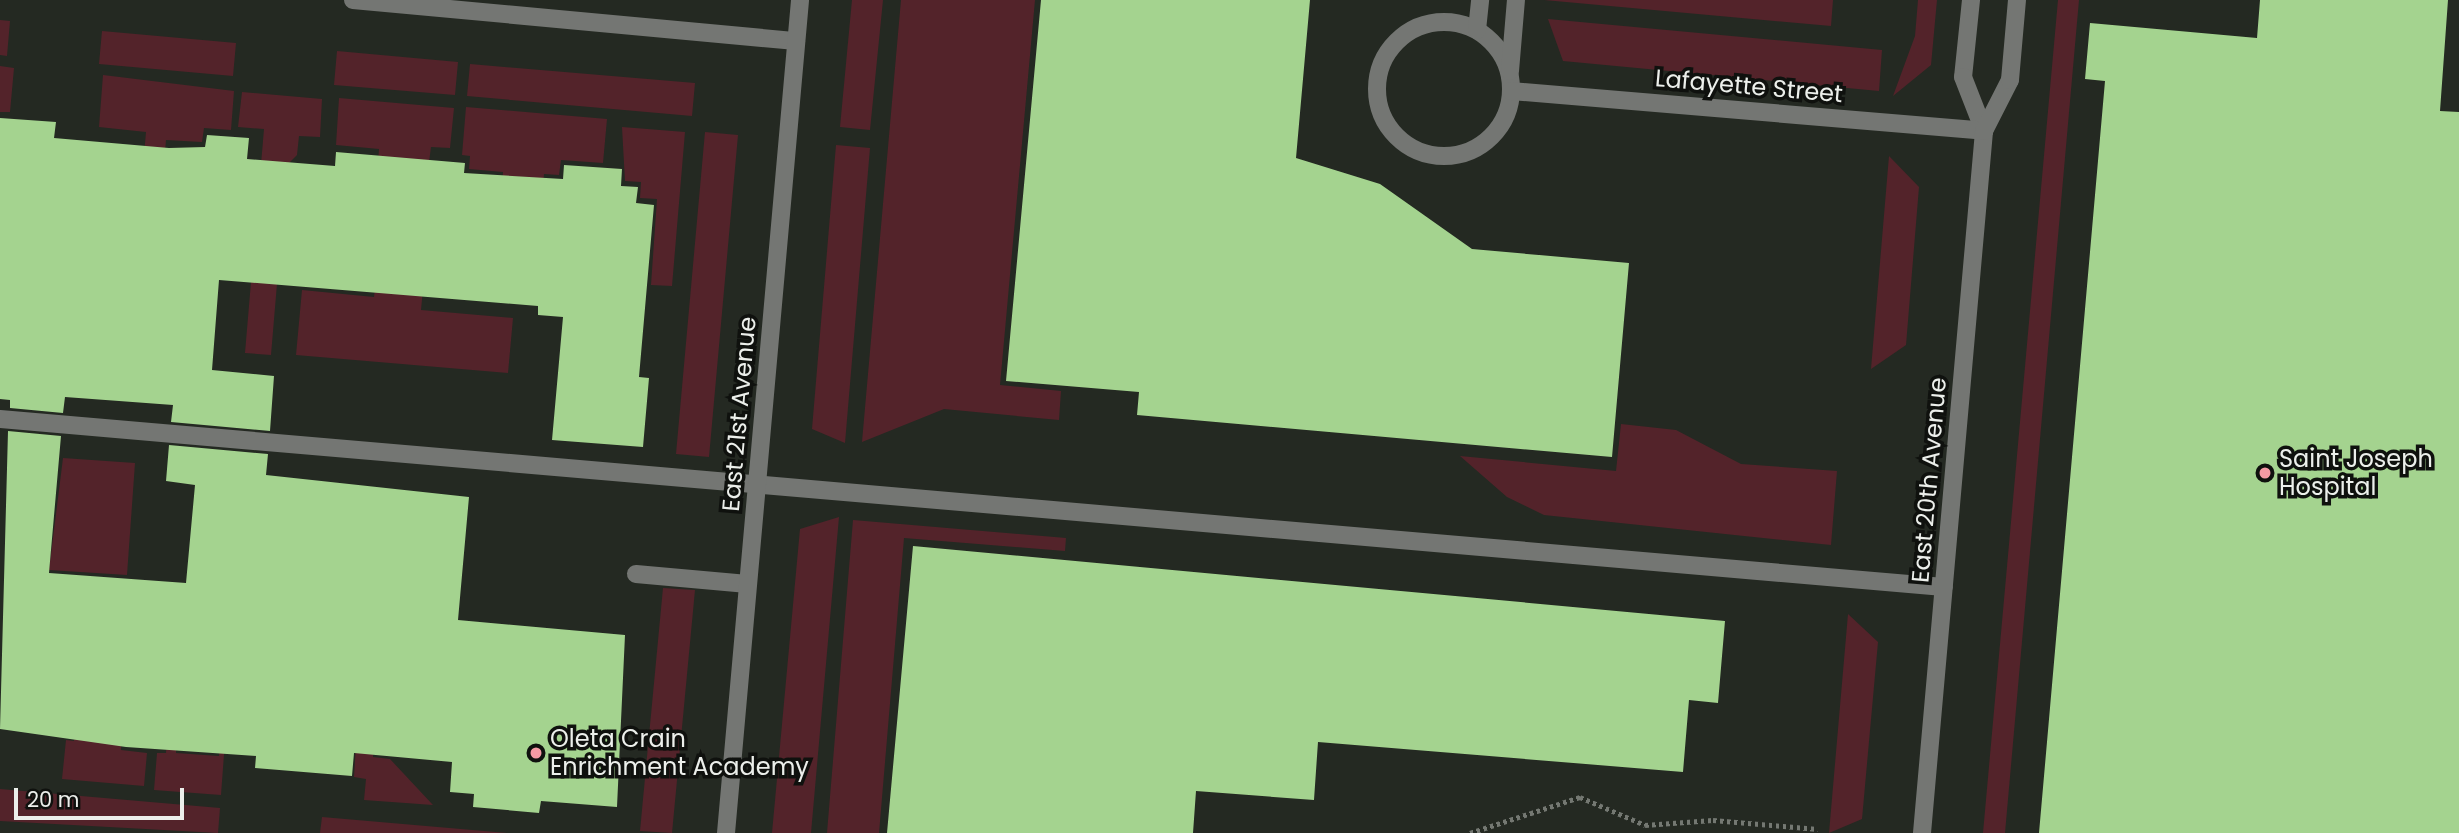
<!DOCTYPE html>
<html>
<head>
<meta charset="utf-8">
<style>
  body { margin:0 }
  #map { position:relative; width:2459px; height:833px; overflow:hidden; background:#242922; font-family:Poppins,sans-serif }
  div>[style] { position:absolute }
  .green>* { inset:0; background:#53232a }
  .building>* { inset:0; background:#a4d38f }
  .path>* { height:4.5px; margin-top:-2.25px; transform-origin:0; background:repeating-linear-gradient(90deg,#747872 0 3.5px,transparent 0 7px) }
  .minor>* { height:18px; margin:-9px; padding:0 9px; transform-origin:9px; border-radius:9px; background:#747673 }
  .minor>.ring { margin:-9px; padding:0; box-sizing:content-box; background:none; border:18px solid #747673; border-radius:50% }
  .dots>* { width:19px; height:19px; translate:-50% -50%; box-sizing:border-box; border:4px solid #0f110e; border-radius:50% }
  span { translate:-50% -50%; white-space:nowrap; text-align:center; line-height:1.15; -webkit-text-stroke:7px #0f110e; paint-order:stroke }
  .street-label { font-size:24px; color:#ecefeb }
  .poi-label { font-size:24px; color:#ecefeb }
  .left { translate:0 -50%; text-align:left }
  .scale { position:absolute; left:14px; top:788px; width:170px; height:32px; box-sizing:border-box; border:4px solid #ecefeb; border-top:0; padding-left:9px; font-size:21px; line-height:24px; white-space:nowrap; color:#ecefeb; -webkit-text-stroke:5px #0f110e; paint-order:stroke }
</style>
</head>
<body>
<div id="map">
  <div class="green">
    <i style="clip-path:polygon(852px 0,883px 0,870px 130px,840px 127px)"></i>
    <i style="clip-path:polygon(901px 0,1035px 0,1000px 385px,1061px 391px,1059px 420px,944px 409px,862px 442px)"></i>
    <i style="clip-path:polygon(1544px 0,1833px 0,1831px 26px)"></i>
    <i style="clip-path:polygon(1918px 0,1937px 0,1931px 65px,1893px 96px,1915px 36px)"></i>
    <i style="clip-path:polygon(2058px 0,2079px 0,2005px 833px,1983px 833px)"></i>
    <i style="clip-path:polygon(1548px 19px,1882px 50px,1879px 91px,1563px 61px)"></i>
    <i style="clip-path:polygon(0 20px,10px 21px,7px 56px,0 55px)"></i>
    <i style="clip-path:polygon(102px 31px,236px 43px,233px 76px,99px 64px)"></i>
    <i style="clip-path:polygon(337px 51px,458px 62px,455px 95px,334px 85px)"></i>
    <i style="clip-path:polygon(470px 64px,695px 83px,692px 116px,467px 96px)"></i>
    <i style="clip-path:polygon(0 66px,14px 68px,10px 112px,0 112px)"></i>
    <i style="clip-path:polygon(103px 75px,234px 91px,231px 130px,204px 128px,202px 142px,166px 140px,156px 255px,137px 235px,146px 132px,99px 127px)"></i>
    <i style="clip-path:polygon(242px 92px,322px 99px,320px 137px,299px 136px,297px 155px,287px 165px,271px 355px,245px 353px,264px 129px,238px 127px)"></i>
    <i style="clip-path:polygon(339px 98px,454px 108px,450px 148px,431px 147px,428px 170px,375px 203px,379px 149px,336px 145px)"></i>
    <i style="clip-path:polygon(466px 107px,607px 119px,603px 163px,561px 160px,559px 175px,544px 174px,533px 303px,500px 214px,503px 172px,469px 169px,470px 156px,462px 155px)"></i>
    <i style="clip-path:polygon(622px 127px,685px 132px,672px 286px,651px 285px,657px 199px,640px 198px,641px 182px,625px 181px)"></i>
    <i style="clip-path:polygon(705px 132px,738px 135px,709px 457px,676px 454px)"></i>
    <i style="clip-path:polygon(836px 145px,870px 148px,845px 443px,812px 429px)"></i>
    <i style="clip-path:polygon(1889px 156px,1919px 187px,1906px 345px,1871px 369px)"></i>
    <i style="clip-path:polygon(378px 264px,425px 268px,421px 310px,513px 318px,508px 373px,296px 355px,302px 290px,374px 297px)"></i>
    <i style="clip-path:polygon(1621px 424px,1676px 430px,1741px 464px,1837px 471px,1831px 545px,1544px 515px,1507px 497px,1460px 456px,1616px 471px)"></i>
    <i style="clip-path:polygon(63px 458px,135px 463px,127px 575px,49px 570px)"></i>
    <i style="clip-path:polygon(839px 517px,811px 833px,772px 833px,800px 529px)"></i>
    <i style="clip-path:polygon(853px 520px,1066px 538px,1065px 551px,904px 538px,879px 833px,827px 833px)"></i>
    <i style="clip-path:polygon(663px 588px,695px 590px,672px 833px,640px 831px)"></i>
    <i style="clip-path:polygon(1848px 614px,1878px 642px,1862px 819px,1829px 833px)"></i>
    <i style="clip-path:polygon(357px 728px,374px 737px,373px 757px,390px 759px,433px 805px,364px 800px,366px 779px,354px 777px)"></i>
    <i style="clip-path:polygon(75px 730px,122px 734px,121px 750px,147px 753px,144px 786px,62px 779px,66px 740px,74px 741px)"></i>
    <i style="clip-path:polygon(167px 737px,176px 738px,176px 753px,219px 756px,220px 741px,225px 741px,221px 795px,154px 790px,157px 753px,166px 753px)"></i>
    <i style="clip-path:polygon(0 789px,220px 808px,218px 833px,0 821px)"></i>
    <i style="clip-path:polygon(322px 817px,507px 833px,320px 833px)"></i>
  </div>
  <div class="building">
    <i style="clip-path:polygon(1041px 0,1310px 0,1296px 158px,1380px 184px,1472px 249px,1629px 263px,1612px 457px,1137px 415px,1139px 392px,1006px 381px)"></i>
    <i style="clip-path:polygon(2260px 0,2448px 0,2440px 111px,2459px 112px,2459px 833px,2039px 833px,2105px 81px,2085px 79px,2090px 23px,2257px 38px)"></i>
    <i style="clip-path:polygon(0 118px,56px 122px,54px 138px,169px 148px,205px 147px,207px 135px,249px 138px,247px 159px,335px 166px,336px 152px,465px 163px,464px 173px,563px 179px,564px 165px,622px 169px,621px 186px,638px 187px,636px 203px,654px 205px,639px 377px,649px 378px,643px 447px,552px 440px,563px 317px,538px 315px,538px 306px,219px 280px,212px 370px,274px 376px,270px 431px,171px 422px,173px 405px,65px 397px,63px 413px,10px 408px,10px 400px,0 399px)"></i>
    <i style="clip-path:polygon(8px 431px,61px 436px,49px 573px,186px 583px,195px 485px,166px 481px,169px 445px,268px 454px,266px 475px,469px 497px,458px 620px,625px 635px,617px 807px,541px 801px,539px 813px,473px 807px,474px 794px,450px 792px,452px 762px,354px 753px,352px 776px,255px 768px,256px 756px,126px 747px,0 729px)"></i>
    <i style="clip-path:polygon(913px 546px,1725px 621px,1718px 703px,1689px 700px,1683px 772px,1318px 742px,1314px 800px,1196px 791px,1193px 833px,887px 833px)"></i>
  </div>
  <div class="path">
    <i style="left:1470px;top:833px;width:116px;rotate:-18.1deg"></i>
    <i style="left:1580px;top:797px;width:71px;rotate:23.3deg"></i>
    <i style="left:1645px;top:825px;width:68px;rotate:-4.2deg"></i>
    <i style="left:1713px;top:820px;width:105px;rotate:4.9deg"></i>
  </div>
  <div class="minor">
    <i style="left:353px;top:0;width:445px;rotate:5.3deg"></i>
    <i style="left:1971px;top:0;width:77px;rotate:95.9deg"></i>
    <i style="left:1963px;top:77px;width:58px;rotate:68.7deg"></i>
    <i class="ring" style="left:1377px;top:22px;width:116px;height:116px"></i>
    <i style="left:1477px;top:30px;width:30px;rotate:-84deg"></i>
    <i style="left:1510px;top:71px;width:71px;rotate:-85.2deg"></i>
    <i style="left:1511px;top:91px;width:475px;rotate:4.8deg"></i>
    <i style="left:0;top:419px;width:1951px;rotate:4.94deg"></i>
    <i style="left:636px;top:574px;width:112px;rotate:5.1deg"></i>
    <i style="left:726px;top:833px;width:836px;rotate:-84.92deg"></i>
    <i style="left:1922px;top:833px;width:705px;rotate:-84.95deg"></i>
    <i style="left:1984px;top:131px;width:57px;rotate:-63deg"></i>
    <i style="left:2010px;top:80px;width:80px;rotate:-85deg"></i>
  </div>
  <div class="dots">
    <i style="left:2265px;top:473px;background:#f49aa4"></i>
    <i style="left:536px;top:753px;background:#f49aa4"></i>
  </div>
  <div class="street-label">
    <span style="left:1749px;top:86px;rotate:5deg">Lafayette Street</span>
    <span style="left:739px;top:414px;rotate:-85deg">East 21st Avenue</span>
    <span style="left:1929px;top:480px;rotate:-85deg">East 20th Avenue</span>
  </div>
  <div class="poi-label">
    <span class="left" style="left:2279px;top:473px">Saint Joseph<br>Hospital</span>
    <span class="left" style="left:550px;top:753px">Oleta Crain<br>Enrichment Academy</span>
  </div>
  <div class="scale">20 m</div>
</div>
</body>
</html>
